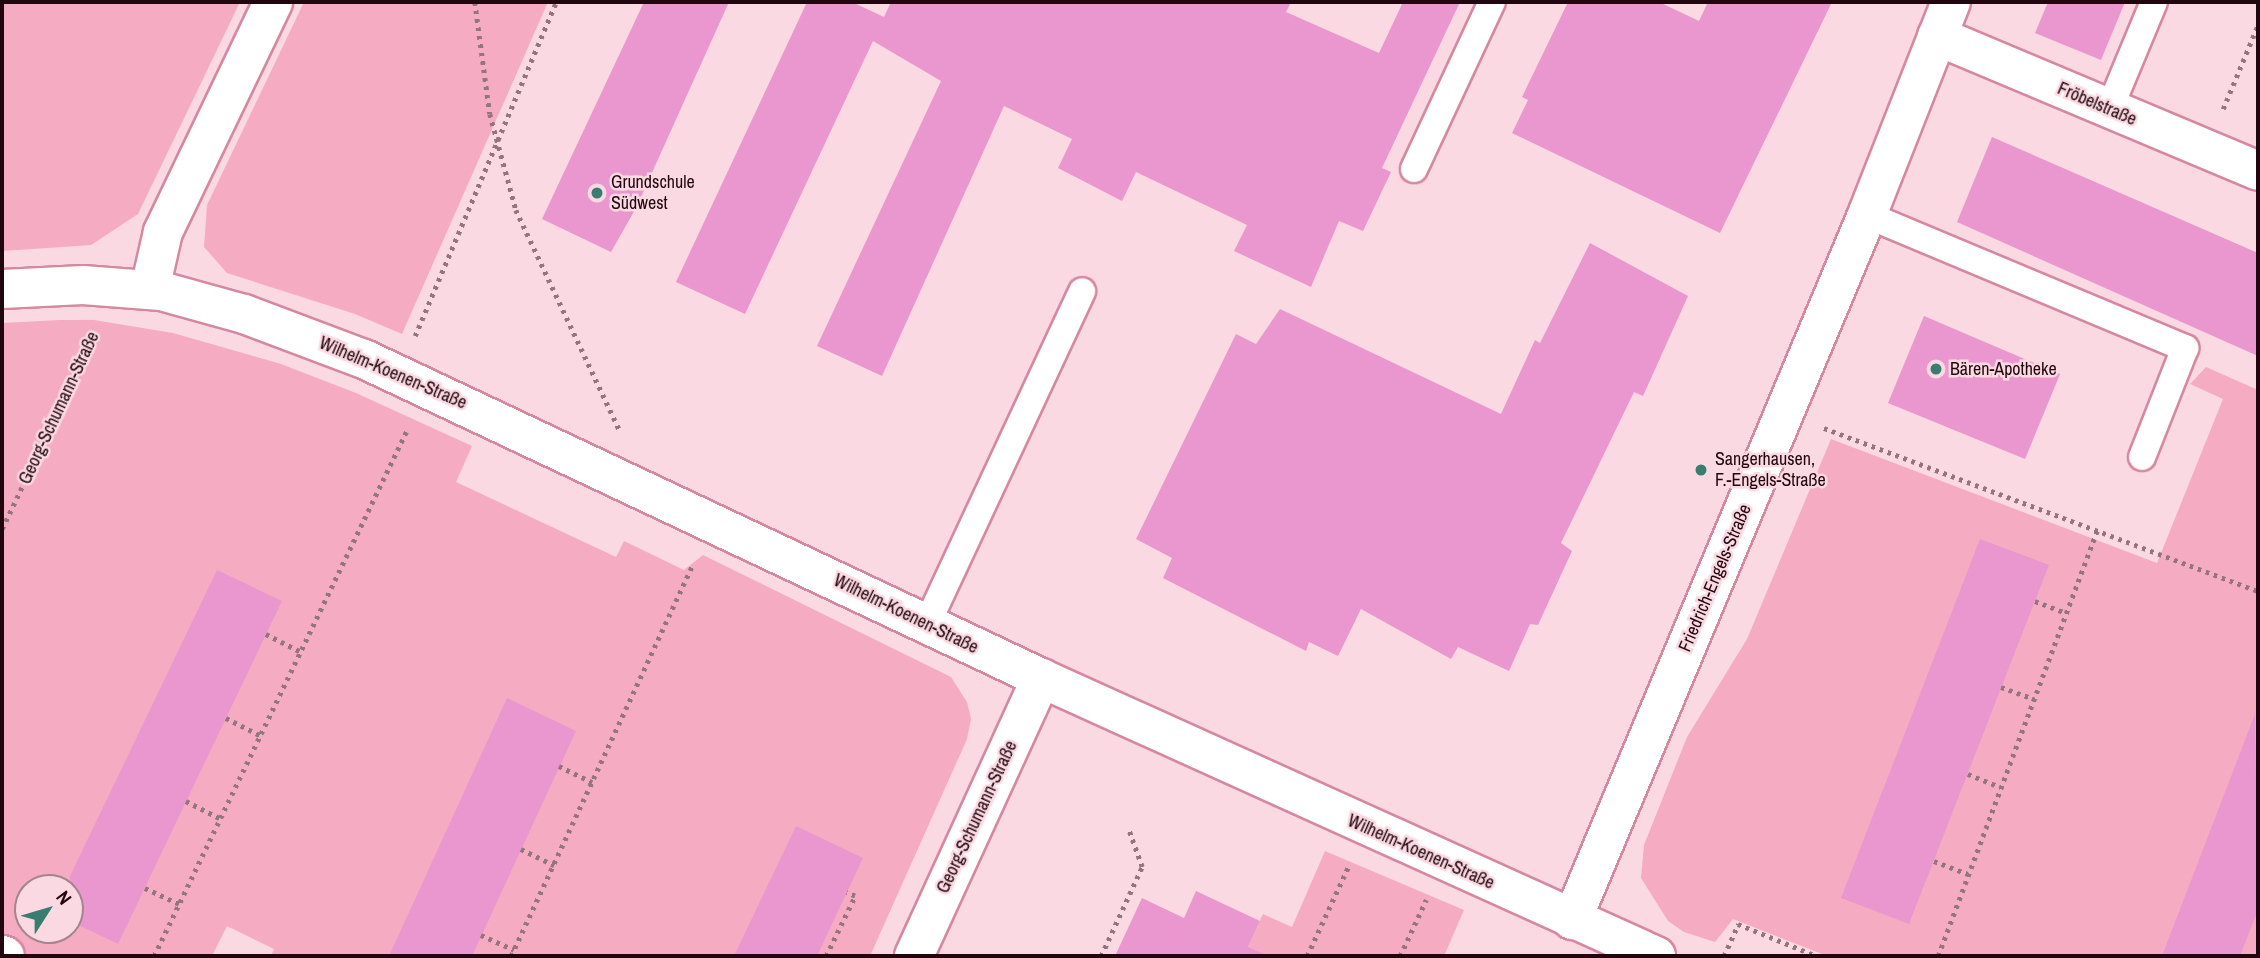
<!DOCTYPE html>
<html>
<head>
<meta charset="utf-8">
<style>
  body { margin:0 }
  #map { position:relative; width:2260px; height:958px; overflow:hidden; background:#fad9e2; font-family:"Archivo Narrow",sans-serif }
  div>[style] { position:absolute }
  .green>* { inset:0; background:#f5acc2 }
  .building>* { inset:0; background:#e997ce }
  .path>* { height:4.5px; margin-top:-2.25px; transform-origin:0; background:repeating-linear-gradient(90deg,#94757f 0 3.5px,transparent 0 8.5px) }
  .roads { filter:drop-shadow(2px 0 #d588a0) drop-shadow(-2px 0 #d588a0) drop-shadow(0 2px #d588a0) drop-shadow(0 -2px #d588a0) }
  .service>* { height:26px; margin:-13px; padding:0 13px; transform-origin:13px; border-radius:13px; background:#fff }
  .minor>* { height:38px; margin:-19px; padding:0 19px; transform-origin:19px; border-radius:19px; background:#fff }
  .dots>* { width:19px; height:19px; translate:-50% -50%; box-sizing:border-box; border:4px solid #fad9e2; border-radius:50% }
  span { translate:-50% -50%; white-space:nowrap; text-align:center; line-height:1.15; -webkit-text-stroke:5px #fad9e2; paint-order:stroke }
  .street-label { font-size:18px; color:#210610 }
  .poi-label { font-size:18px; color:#210610 }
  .left { translate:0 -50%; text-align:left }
  .frame { position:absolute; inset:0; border:4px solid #210610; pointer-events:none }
  .north { position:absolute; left:14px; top:874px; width:70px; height:70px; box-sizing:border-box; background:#fad9e2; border:2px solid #a3858e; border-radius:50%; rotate:53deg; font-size:19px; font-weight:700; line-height:28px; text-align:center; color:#210610 }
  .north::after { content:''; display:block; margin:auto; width:24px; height:32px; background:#397d71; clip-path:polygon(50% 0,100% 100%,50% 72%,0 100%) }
</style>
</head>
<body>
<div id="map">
  <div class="green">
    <i style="clip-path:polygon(2px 2px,240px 2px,138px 214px,91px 245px,2px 251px)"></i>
    <i style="clip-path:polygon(304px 2px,548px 2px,402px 334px,355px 314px,227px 273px,204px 247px,207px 205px)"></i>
    <i style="clip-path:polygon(evenodd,60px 320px,94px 320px,173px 333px,281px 364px,356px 393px,472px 446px,456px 482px,616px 557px,624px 541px,684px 570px,703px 555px,951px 677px,967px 702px,971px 719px,967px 739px,870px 956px,271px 956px,274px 949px,227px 926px,212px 956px,26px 956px,2px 945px,2px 323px,60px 320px,28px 888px,70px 888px,70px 930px,28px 930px,28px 888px)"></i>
    <i style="clip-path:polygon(2206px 367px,2258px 390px,2258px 956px,1827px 956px,1733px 919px,1715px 942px,1684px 932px,1668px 921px,1641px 878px,1644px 845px,1687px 737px,1747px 639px,1831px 439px,2157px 563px,2223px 399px,2190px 384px)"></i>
    <i style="clip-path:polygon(1325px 851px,1464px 910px,1444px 956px,1244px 956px,1263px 914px,1292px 927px)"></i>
  </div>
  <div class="building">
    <i style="clip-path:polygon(644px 2px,729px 2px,636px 208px,611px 252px,542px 219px)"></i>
    <i style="clip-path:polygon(807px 2px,852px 2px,884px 17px,891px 2px,1291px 2px,1286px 12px,1379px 53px,1403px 2px,1460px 2px,1382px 168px,1391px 172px,1363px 231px,1339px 221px,1311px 287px,1234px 251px,1247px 225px,1136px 172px,1122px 201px,1058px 168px,1072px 139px,1004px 106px,882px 376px,817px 346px,941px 81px,873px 41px,745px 314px,676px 282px)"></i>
    <i style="clip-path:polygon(1568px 2px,1659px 2px,1699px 21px,1708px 2px,1832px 2px,1720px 233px,1512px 133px,1528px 100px,1522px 97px)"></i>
    <i style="clip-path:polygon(2048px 2px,2125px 2px,2101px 60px,2035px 33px)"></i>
    <i style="clip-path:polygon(1992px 137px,2258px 253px,2258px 356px,1957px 222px)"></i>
    <i style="clip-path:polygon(1590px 243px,1688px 296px,1643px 396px,1634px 392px,1561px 543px,1572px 551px,1538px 625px,1530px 624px,1509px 671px,1458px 647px,1451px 659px,1361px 609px,1338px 656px,1309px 642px,1306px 651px,1163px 578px,1172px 558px,1136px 539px,1236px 334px,1256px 344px,1280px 309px,1501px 414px,1535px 340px,1540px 343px)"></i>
    <i style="clip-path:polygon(1924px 316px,2060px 374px,2025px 459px,1888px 403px)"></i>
    <i style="clip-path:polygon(1980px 539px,2049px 565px,1909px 924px,1841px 898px)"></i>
    <i style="clip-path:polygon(217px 570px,282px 601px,118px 944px,70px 921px,70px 876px)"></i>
    <i style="clip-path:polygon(507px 698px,576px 731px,472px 956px,389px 956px)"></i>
    <i style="clip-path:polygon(2255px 714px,2258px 910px,2240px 956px,2162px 956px)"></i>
    <i style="clip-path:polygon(796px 826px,863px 858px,817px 956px,734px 956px)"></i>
    <i style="clip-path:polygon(1196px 891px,1260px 921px,1248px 947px,1268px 956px,1115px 956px,1142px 898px,1184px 918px)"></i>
  </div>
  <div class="path">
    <i style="left:475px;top:2px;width:113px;rotate:82.4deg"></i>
    <i style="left:490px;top:114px;width:99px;rotate:74.8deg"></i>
    <i style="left:516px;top:210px;width:242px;rotate:64.8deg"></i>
    <i style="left:2223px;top:109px;width:91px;rotate:-67.4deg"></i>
    <i style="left:415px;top:336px;width:363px;rotate:-67.1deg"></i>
    <i style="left:1824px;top:428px;width:464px;rotate:20.6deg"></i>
    <i style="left:2px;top:529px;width:219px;rotate:-64.6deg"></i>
    <i style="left:2035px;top:601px;width:33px;rotate:21deg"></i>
    <i style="left:266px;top:634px;width:39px;rotate:27deg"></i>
    <i style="left:2001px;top:687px;width:35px;rotate:20deg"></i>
    <i style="left:226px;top:718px;width:38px;rotate:27deg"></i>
    <i style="left:559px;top:766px;width:37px;rotate:26deg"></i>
    <i style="left:1968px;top:774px;width:35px;rotate:22deg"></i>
    <i style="left:186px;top:801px;width:38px;rotate:27deg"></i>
    <i style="left:521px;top:849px;width:37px;rotate:26deg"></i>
    <i style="left:1934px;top:861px;width:36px;rotate:21deg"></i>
    <i style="left:145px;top:888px;width:38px;rotate:25deg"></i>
    <i style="left:481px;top:935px;width:36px;rotate:24deg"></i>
    <i style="left:154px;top:956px;width:586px;rotate:-64.31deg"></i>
    <i style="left:511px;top:956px;width:432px;rotate:-65.1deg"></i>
    <i style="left:826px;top:956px;width:67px;rotate:-64.2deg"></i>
    <i style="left:855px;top:896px;width:9px;rotate:-159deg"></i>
    <i style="left:1101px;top:956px;width:98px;rotate:-65.3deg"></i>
    <i style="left:1142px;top:867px;width:41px;rotate:-109.7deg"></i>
    <i style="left:1307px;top:956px;width:100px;rotate:-65.2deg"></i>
    <i style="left:1400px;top:956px;width:62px;rotate:-65.1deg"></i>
    <i style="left:1724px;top:956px;width:35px;rotate:-66deg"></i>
    <i style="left:1738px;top:924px;width:85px;rotate:22.1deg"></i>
    <i style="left:1938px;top:956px;width:454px;rotate:-69.5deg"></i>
  </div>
  <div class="roads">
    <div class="service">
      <i style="left:2109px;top:110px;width:117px;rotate:-67.4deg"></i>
      <i style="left:1414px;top:169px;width:184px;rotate:-65deg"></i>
      <i style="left:1867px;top:215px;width:345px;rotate:22.7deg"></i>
      <i style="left:2185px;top:348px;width:117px;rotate:111.5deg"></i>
      <i style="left:927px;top:624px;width:367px;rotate:-65deg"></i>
    </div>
    <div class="minor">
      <i style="left:1937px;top:36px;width:348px;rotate:22.8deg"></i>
      <i style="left:2px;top:289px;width:81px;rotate:-2.8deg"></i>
      <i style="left:83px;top:285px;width:78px;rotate:4.4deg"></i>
      <i style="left:161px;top:291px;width:86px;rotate:15.5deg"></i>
      <i style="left:244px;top:314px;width:128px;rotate:20.6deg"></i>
      <i style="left:364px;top:359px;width:748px;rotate:25.23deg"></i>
      <i style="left:1041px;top:678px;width:675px;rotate:24.32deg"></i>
      <i style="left:150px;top:289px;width:58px;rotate:-77.2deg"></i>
      <i style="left:163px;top:232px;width:255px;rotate:-64.4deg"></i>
      <i style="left:1572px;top:920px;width:764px;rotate:-67.29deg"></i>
      <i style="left:1867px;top:215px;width:229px;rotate:-68.5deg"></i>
      <i style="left:2px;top:955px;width:3px;rotate:18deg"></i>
      <i style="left:914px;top:956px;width:306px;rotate:-65.4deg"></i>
    </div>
  </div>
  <div class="dots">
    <i style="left:597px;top:193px;background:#397d71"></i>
    <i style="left:1936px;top:369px;background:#397d71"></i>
    <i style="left:1701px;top:470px;background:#397d71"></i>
  </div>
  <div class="street-label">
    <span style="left:2097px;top:104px;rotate:23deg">Fröbelstraße</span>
    <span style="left:393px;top:373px;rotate:23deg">Wilhelm-Koenen-Straße</span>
    <span style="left:59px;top:408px;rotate:-65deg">Georg-Schumann-Straße</span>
    <span style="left:1715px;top:578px;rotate:-67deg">Friedrich-Engels-Straße</span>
    <span style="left:906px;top:614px;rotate:26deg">Wilhelm-Koenen-Straße</span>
    <span style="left:977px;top:817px;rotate:-65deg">Georg-Schumann-Straße</span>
    <span style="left:1421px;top:852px;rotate:24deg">Wilhelm-Koenen-Straße</span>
  </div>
  <div class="poi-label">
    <span class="left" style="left:611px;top:193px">Grundschule<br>Südwest</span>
    <span class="left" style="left:1950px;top:369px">Bären-Apotheke</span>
    <span class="left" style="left:1715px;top:470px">Sangerhausen,<br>F.-Engels-Straße</span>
  </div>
  <div class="frame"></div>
  <div class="north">N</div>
</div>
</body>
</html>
